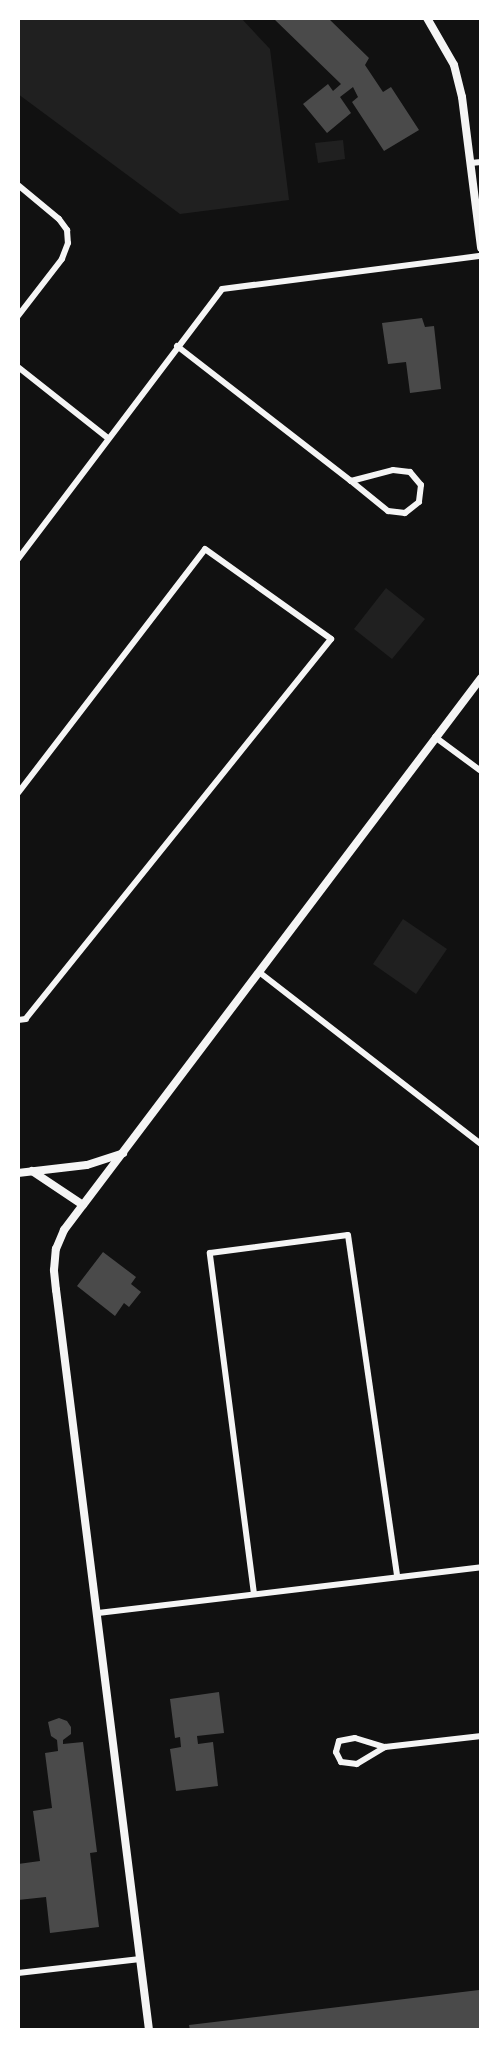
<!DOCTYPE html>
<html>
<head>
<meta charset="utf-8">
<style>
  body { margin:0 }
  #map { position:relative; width:499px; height:2048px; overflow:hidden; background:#111; font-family:"IBM Plex Sans",sans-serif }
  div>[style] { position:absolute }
  .green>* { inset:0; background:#202020 }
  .building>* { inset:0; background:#4a4a4a }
  .minor>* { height:6px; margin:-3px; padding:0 3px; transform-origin:3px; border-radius:3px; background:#f5f5f5 }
  .tertiary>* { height:8px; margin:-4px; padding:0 4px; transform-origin:4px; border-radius:4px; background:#f5f5f5 }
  span { translate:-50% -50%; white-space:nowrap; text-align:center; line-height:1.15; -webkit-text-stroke:6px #fff; paint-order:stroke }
  .frame { position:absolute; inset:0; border:20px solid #fff; pointer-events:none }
</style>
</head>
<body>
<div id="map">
  <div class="green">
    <i style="clip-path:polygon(18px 18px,241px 18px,270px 49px,289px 200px,180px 214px,18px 94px)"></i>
    <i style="clip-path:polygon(343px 140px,345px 159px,318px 163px,315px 143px)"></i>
    <i style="clip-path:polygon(386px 588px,425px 619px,392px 659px,354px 629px)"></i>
    <i style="clip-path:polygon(403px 919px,447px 949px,416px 994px,373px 964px)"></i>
  </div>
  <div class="building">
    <i style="clip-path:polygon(273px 18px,328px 18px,369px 58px,365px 65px,383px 92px,391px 87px,419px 130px,384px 151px,352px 102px,358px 97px,353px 87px,340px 97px,351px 113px,327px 133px,303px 104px,328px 84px,333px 91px,341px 84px)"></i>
    <i style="clip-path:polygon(422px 318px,425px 327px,434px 326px,441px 389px,410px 393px,406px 362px,388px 364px,382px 323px)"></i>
    <i style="clip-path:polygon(103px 1252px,136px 1277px,131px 1284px,141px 1292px,129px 1307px,124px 1303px,115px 1316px,77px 1286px)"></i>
    <i style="clip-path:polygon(219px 1692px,224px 1733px,197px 1736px,198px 1744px,213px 1742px,218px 1786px,176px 1791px,170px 1749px,181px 1747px,180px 1737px,175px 1738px,170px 1699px)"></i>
    <i style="clip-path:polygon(59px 1718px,67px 1721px,71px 1727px,71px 1734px,63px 1740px,63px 1744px,83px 1742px,97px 1852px,90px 1853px,99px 1927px,50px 1933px,46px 1897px,18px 1900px,18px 1864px,40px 1861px,33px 1811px,52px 1808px,45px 1753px,58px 1751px,57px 1740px,51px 1736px,48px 1722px)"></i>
    <i style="clip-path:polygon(479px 1990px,481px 2030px,190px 2030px,189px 2025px)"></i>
  </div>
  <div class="minor">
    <i style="left:471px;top:163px;width:10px;rotate:-6deg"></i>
    <i style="left:18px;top:185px;width:53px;rotate:39.7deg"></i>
    <i style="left:59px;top:219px;width:14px;rotate:54deg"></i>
    <i style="left:67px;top:230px;width:13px;rotate:86deg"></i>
    <i style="left:68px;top:243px;width:17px;rotate:111deg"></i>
    <i style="left:62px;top:259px;width:72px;rotate:127.7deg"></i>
    <i style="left:177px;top:346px;width:220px;rotate:37.8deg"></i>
    <i style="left:18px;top:367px;width:115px;rotate:38.3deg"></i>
    <i style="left:393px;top:470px;width:17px;rotate:7deg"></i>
    <i style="left:410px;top:472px;width:17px;rotate:50deg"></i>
    <i style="left:421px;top:485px;width:17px;rotate:97deg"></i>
    <i style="left:419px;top:502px;width:18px;rotate:142deg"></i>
    <i style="left:405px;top:513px;width:17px;rotate:-173deg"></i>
    <i style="left:388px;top:511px;width:48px;rotate:-141deg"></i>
    <i style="left:351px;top:481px;width:43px;rotate:-14.7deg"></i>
    <i style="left:18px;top:559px;width:338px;rotate:-52.9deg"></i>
    <i style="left:222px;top:289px;width:261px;rotate:-7.3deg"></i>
    <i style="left:435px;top:737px;width:57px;rotate:36.5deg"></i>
    <i style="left:18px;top:793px;width:307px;rotate:-52.5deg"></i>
    <i style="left:205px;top:549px;width:155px;rotate:35.5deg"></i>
    <i style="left:331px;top:639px;width:487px;rotate:128.8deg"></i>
    <i style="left:26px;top:1019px;width:8px;rotate:173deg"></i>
    <i style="left:259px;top:972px;width:281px;rotate:37.8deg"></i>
    <i style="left:254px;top:1594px;width:344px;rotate:-97.4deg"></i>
    <i style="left:210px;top:1253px;width:139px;rotate:-7.4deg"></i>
    <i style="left:348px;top:1235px;width:345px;rotate:81.8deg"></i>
    <i style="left:98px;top:1613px;width:386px;rotate:-6.8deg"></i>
    <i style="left:385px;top:1747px;width:33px;rotate:149deg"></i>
    <i style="left:357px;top:1764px;width:16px;rotate:-173deg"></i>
    <i style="left:341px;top:1762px;width:11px;rotate:-117deg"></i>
    <i style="left:336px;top:1752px;width:11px;rotate:-75deg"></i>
    <i style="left:339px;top:1741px;width:16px;rotate:-11deg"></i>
    <i style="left:355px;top:1738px;width:31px;rotate:17deg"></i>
    <i style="left:385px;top:1747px;width:97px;rotate:-6.5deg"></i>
    <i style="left:18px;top:1973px;width:123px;rotate:-6.5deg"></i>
  </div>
  <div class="tertiary">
    <i style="left:427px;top:18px;width:54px;rotate:60.1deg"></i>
    <i style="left:454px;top:65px;width:33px;rotate:76deg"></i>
    <i style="left:462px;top:97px;width:152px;rotate:82.8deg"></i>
    <i style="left:32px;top:1171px;width:61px;rotate:33.7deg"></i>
    <i style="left:18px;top:1173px;width:69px;rotate:-6.6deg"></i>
    <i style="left:87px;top:1165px;width:38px;rotate:-18deg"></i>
    <i style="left:149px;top:2030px;width:746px;rotate:-97.16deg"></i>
    <i style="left:56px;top:1290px;width:20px;rotate:-96deg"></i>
    <i style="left:54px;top:1270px;width:21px;rotate:-85deg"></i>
    <i style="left:56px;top:1249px;width:21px;rotate:-67deg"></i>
    <i style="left:64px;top:1230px;width:31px;rotate:-53deg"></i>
    <i style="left:83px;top:1205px;width:660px;rotate:-52.94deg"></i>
  </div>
  <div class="frame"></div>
</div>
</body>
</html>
